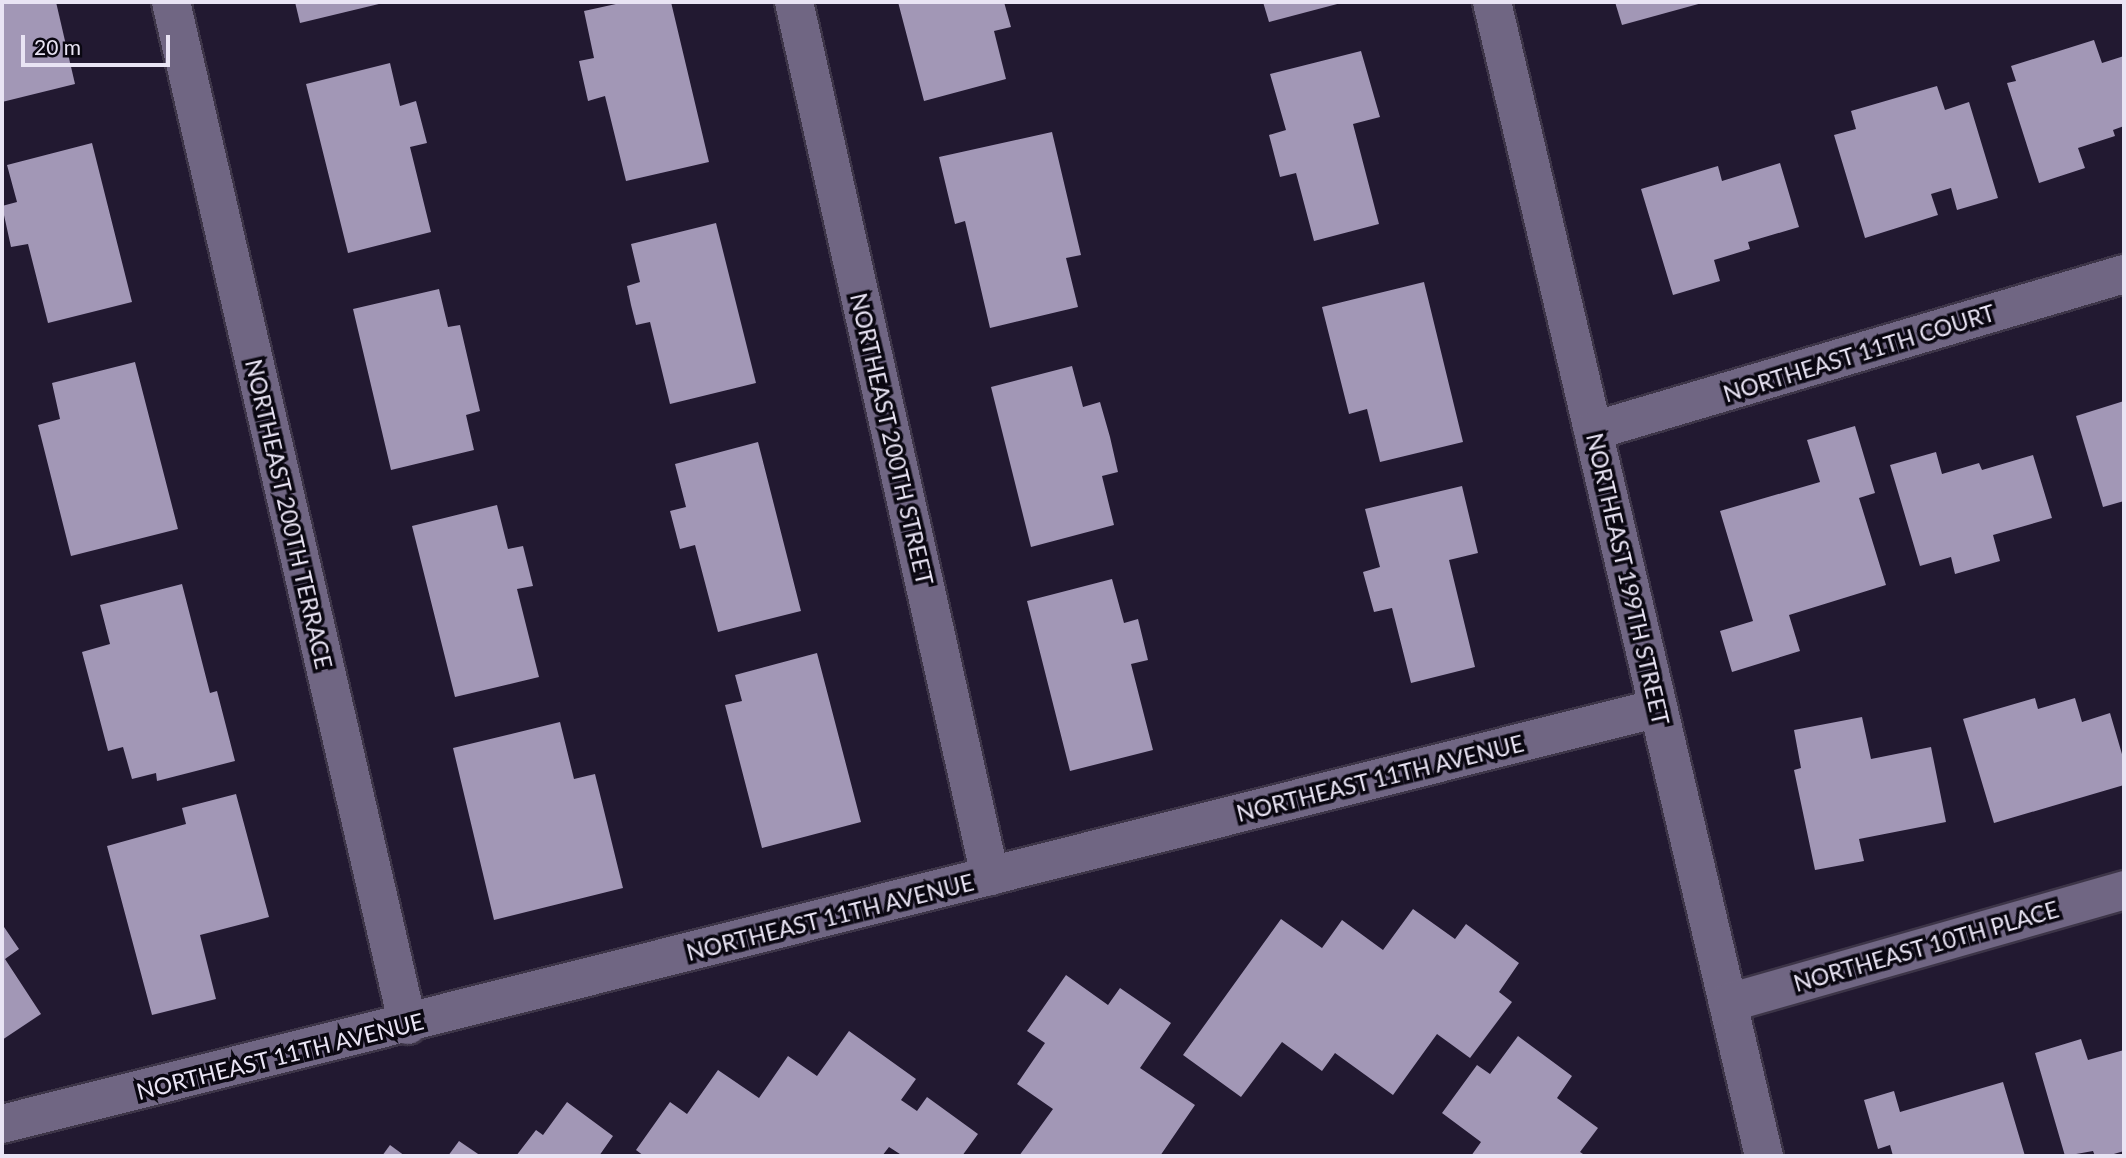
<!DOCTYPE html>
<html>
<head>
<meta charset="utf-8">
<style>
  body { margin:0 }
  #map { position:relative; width:2126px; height:1158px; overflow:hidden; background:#221931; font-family:Lato,sans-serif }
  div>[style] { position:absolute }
  .building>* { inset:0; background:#a297b6 }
  .roads { filter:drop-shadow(2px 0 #3d3548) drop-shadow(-2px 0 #3d3548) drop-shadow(0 2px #3d3548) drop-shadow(0 -2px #3d3548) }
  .minor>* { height:38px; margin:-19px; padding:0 19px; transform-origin:19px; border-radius:19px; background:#706683 }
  span { translate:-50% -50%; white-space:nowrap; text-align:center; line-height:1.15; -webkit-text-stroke:7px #0a0711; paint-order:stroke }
  .street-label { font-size:23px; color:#e9e4f4 }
  .frame { position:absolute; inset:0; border:4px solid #e9e4f4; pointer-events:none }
  .scale { position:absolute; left:21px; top:35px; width:149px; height:32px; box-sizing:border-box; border:4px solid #e9e4f4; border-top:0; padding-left:9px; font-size:21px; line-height:24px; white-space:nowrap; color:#e9e4f4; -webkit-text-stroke:5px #0a0711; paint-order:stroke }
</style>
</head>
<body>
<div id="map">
  <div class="building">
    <i style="clip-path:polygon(2px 2px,56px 2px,75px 84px,2px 102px)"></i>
    <i style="clip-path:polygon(295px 2px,383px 2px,383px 3px,300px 23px)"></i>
    <i style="clip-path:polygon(625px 2px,671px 2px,709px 162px,626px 181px,605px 96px,588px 101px,579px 61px,594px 58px,584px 11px)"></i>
    <i style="clip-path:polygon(898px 2px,1004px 2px,1011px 27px,994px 31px,1006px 79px,924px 101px)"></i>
    <i style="clip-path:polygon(1263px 2px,1341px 2px,1341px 3px,1269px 22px)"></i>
    <i style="clip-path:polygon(1615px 2px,1702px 2px,1702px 3px,1622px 25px)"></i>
    <i style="clip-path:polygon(2094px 40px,2102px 63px,2124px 56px,2124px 126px,2113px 130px,2115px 136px,2078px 148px,2085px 168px,2039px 183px,2007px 83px,2016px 81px,2011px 66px)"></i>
    <i style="clip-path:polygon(1361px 51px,1380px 117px,1353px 124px,1379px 224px,1314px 241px,1296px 173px,1280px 177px,1269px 135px,1286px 130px,1270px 74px)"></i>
    <i style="clip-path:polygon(390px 63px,400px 106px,416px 101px,427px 143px,410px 147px,431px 232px,348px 253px,306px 84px)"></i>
    <i style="clip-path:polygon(1937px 86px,1945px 110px,1969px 102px,1998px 198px,1957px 210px,1951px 188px,1931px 194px,1938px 215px,1865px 238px,1834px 135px,1856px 129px,1851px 111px)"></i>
    <i style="clip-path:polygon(1052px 132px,1081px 255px,1066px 258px,1078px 307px,990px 328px,965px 221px,955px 224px,939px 157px)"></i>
    <i style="clip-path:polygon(92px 143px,132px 302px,48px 323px,28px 244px,11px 247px,2px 206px,17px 202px,7px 165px)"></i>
    <i style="clip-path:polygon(1780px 163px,1799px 227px,1748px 242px,1750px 249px,1714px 260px,1720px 281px,1673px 295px,1641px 189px,1718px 166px,1722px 181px)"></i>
    <i style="clip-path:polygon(716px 223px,756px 383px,670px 404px,650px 322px,636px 325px,631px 305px,627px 286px,640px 282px,631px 244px)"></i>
    <i style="clip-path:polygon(1424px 282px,1463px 442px,1380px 462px,1367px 409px,1349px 414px,1322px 307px)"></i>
    <i style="clip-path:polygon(439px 289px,448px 327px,460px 325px,480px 411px,466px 415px,474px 450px,391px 470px,353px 309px)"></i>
    <i style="clip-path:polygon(135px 362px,178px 529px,71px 556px,38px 425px,60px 419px,52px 383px)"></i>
    <i style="clip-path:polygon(1072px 366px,1083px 407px,1100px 402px,1110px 437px,1118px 472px,1102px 476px,1114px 525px,1031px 547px,991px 387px)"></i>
    <i style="clip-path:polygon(2124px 401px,2124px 501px,2103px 507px,2076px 416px)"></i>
    <i style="clip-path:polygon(1855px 426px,1875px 493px,1859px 498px,1886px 585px,1789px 615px,1800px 651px,1732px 672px,1720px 631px,1753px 621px,1720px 511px,1820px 482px,1807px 440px)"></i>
    <i style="clip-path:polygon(758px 442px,801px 611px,718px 632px,695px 545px,680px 549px,670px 511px,686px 507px,675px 464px)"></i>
    <i style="clip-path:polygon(1936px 452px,1942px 474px,1979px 463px,1982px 470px,2033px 455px,2052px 518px,1993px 535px,2000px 561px,1955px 574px,1951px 557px,1920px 566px,1890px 465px)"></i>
    <i style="clip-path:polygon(1462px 486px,1478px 553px,1449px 560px,1475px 667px,1411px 683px,1392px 608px,1374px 612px,1363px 572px,1380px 567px,1365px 509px)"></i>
    <i style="clip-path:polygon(497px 505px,508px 549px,523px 546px,533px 586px,517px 589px,539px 677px,455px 697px,412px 526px)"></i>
    <i style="clip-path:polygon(1112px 579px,1124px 623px,1138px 619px,1148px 660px,1131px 664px,1153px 750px,1070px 771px,1027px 601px)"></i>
    <i style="clip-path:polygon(182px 584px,210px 693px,217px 691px,235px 761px,157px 781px,156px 773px,132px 779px,123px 747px,108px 751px,82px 652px,110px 644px,100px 605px)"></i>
    <i style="clip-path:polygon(817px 653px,861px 822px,762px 848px,725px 705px,742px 701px,735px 675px)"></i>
    <i style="clip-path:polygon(2035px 698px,2038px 709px,2075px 698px,2082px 722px,2110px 713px,2124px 761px,2124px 785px,1994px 823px,1963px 719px)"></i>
    <i style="clip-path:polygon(1862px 717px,1871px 759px,1931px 747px,1946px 822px,1859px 839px,1864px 861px,1815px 870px,1794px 770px,1801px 768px,1794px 730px)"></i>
    <i style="clip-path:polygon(560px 722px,574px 779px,595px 774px,623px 888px,494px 920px,453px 748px)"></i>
    <i style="clip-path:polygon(236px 794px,269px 917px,200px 935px,216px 999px,152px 1015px,107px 846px,186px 824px,182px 808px)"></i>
    <i style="clip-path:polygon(1413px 909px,1455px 939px,1466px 924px,1519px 963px,1499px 992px,1512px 1002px,1470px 1058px,1437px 1034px,1393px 1095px,1335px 1053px,1322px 1071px,1282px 1042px,1241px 1097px,1183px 1055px,1281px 919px,1322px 948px,1342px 920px,1383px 950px)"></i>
    <i style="clip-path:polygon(2px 924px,19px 949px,5px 959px,41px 1014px,2px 1040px)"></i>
    <i style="clip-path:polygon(1066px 975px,1108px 1005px,1120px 988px,1171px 1023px,1140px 1068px,1195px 1105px,1160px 1156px,1019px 1156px,1053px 1109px,1017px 1084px,1045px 1043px,1027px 1031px)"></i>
    <i style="clip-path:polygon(849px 1031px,916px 1079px,901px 1100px,917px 1111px,927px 1097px,978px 1134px,962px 1156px,903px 1156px,889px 1147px,882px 1156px,644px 1156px,636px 1150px,670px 1102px,687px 1114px,718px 1070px,759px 1098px,788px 1056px,817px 1076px)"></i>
    <i style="clip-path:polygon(1518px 1036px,1572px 1076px,1557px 1098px,1598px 1128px,1580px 1152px,1586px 1156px,1471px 1156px,1481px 1142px,1442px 1113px,1477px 1065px,1490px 1074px)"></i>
    <i style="clip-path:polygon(2081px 1039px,2088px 1060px,2124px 1050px,2124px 1151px,2107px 1156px,2095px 1156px,2093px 1151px,2065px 1156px,2035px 1053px)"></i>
    <i style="clip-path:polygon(2003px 1082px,2025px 1156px,1893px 1156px,1890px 1145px,1878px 1149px,1864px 1100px,1894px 1091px,1900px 1112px)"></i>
    <i style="clip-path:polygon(567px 1102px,613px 1136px,599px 1156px,516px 1156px,536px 1130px,543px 1135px)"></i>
    <i style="clip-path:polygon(459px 1141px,481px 1156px,448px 1156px)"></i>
    <i style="clip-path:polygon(390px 1145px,405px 1156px,382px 1156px)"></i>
  </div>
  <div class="roads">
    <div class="minor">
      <i style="left:171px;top:2px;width:1050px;rotate:76.96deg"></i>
      <i style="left:794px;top:2px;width:896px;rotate:77.36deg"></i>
      <i style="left:1492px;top:2px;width:1186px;rotate:76.74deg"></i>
      <i style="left:1593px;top:431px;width:554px;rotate:-16.47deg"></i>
      <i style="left:1728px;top:1003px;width:412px;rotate:-15.9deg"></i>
      <i style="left:2px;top:1124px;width:1707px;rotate:-14.1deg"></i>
    </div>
  </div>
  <div class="street-label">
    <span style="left:1859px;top:353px;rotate:-17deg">NORTHEAST 11TH COURT</span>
    <span style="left:892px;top:439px;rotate:77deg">NORTHEAST 200TH STREET</span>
    <span style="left:289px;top:514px;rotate:77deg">NORTHEAST 200TH TERRACE</span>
    <span style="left:1628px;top:579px;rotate:77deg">NORTHEAST 199TH STREET</span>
    <span style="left:1380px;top:778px;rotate:-14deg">NORTHEAST 11TH AVENUE</span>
    <span style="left:830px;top:917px;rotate:-14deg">NORTHEAST 11TH AVENUE</span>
    <span style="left:1926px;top:946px;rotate:-16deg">NORTHEAST 10TH PLACE</span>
    <span style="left:280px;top:1056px;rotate:-14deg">NORTHEAST 11TH AVENUE</span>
  </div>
  <div class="frame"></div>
  <div class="scale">20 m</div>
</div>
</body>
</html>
